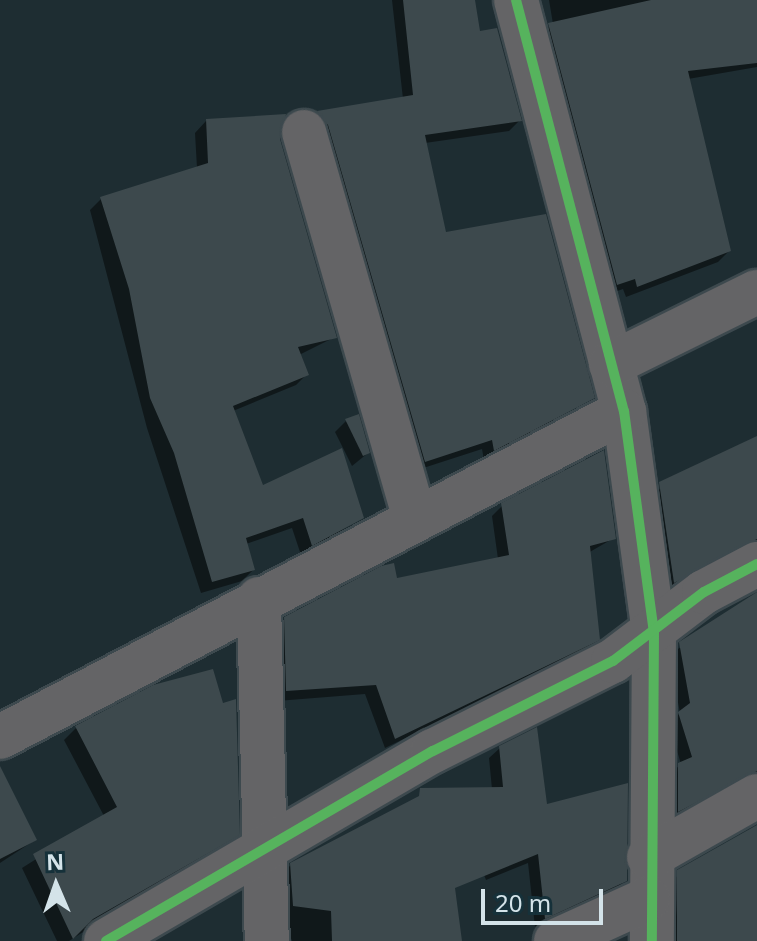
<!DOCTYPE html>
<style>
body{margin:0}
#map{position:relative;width:757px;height:941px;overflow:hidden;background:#1e2d32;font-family:"Noto Sans",sans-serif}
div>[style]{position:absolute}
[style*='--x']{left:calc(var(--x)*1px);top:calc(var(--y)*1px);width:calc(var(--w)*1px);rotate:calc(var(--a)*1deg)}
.shadow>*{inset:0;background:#0007}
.building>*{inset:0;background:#3d494d}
.roads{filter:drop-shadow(2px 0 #3d494e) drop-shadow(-2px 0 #3d494e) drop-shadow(0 2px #3d494e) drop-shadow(0 -2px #3d494e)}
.street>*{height:44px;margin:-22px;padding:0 22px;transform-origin:22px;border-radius:22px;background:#646466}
.cycleway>*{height:10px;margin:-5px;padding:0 5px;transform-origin:5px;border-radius:5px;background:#56b35d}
span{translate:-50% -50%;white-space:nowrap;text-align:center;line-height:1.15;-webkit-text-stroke:7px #16313a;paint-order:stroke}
.north{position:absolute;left:16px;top:845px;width:80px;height:80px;-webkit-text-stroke:6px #16313a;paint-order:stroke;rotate:358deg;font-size:22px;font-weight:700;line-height:32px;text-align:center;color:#d4e3e9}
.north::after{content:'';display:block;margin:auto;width:28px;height:36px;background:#d4e3e9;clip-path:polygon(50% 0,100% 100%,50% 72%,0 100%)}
.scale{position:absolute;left:481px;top:889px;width:122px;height:36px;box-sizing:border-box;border:4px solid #d4e3e9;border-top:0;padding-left:10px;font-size:24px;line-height:28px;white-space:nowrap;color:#d4e3e9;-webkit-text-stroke:6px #16313a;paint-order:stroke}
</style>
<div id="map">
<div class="shadow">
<i style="clip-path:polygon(392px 0,473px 0,478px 33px,520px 120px,509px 131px,425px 143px,444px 234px,593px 397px,484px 460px,482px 449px,414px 471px,308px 123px,317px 113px,403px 99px)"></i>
<i style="clip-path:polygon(549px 0,757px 0,757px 67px,688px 79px,729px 251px,718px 262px,626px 297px,623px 289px,606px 295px,538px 36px,553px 24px)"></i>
<i style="clip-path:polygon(206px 121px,278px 139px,335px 337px,299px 355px,307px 374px,296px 385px,233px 411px,261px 488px,362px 518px,301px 555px,292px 528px,246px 544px,253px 570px,242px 581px,201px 593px,147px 428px,90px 210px,101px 199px,197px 168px,195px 133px)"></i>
<i style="clip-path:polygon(346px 421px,368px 453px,352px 466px,335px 432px)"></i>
<i style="clip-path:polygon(757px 438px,757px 552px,734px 551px,664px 592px,649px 495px)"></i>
<i style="clip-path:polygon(503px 505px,614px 538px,588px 553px,598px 639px,587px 650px,385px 748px,365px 694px,277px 701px,275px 629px,286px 618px,396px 581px,498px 559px,492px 516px)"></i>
<i style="clip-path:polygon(757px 596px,757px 787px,745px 781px,668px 820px,668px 776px,681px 764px,669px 724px,680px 713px,669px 655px)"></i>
<i style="clip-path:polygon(76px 728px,237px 834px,69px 941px,57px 941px,22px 868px,104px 816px,64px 740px)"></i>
<i style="clip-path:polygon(500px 748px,545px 807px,625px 880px,614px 891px,535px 927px,528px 863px,486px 880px,455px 800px,492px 789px,489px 758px)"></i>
<i style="clip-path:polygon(0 771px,35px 840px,0 863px)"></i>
<i style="clip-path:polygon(757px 827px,757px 941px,665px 941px,668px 882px)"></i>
<i style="clip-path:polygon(291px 865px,460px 941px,292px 941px,281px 913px,280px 875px)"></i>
</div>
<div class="building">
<i style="clip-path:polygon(403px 0,475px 0,480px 31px,497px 28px,522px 121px,425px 135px,446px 232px,546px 214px,595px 398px,494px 451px,492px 440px,425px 462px,328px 125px,317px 111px,413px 95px)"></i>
<i style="clip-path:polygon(651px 0,757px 0,757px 63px,688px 71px,731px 251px,637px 287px,635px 279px,617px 285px,548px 23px)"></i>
<i style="clip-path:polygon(286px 114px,280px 139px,337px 338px,298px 347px,309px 375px,233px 406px,263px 485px,342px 448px,364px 518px,312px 546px,303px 518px,246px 538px,255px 570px,212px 582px,174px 453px,150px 398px,129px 289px,100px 197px,208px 163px,206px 119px)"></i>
<i style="clip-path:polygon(359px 414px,370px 453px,363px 456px,345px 419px)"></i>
<i style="clip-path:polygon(757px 436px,757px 539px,674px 583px,659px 482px)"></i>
<i style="clip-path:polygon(604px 450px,616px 539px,590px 546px,600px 640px,395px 739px,376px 685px,286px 691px,284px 617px,381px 566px,394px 563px,397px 578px,509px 555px,501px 503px)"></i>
<i style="clip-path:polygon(757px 592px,757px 771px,678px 812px,678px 763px,692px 757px,678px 712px,690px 703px,679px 642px)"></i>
<i style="clip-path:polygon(213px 669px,223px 703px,236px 699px,240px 835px,93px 919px,73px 939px,33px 854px,117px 807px,75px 726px,153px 685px)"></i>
<i style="clip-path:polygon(537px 727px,547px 804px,628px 783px,627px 881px,545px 919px,538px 854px,455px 888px,462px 941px,332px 941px,331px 911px,293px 906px,290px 863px,419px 796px,420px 788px,503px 787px,499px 746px)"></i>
<i style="clip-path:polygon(0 766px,37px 840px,0 859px)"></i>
<i style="clip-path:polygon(757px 825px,757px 941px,677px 941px,677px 870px)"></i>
</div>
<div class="roads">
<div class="street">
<i style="--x:516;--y:0;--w:425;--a:75.3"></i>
<i style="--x:624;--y:411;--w:224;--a:82.3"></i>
<i style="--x:654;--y:633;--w:308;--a:90.4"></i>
<i style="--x:304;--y:132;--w:403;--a:74"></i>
<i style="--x:611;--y:364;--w:163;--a:-26.3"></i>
<i style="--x:259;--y:599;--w:342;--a:88.7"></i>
<i style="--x:0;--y:737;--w:704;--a:-27.58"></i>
<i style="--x:649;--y:857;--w:124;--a:-29.5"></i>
<i style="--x:106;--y:941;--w:378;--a:-30.2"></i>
<i style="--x:433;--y:751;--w:201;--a:-26.6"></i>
<i style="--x:613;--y:661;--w:114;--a:-37.2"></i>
<i style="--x:704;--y:592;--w:60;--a:-27.8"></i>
<i style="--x:556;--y:941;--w:101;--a:-24.5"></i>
</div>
</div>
<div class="cycleway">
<i style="--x:516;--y:0;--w:425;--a:75.3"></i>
<i style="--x:624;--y:411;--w:224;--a:82.3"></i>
<i style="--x:654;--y:633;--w:308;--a:90.4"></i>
<i style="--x:106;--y:941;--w:378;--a:-30.2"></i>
<i style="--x:433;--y:751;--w:201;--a:-26.6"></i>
<i style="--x:613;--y:661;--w:114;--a:-37.2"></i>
<i style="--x:704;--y:592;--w:60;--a:-27.8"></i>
</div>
<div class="north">N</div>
<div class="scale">20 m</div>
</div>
